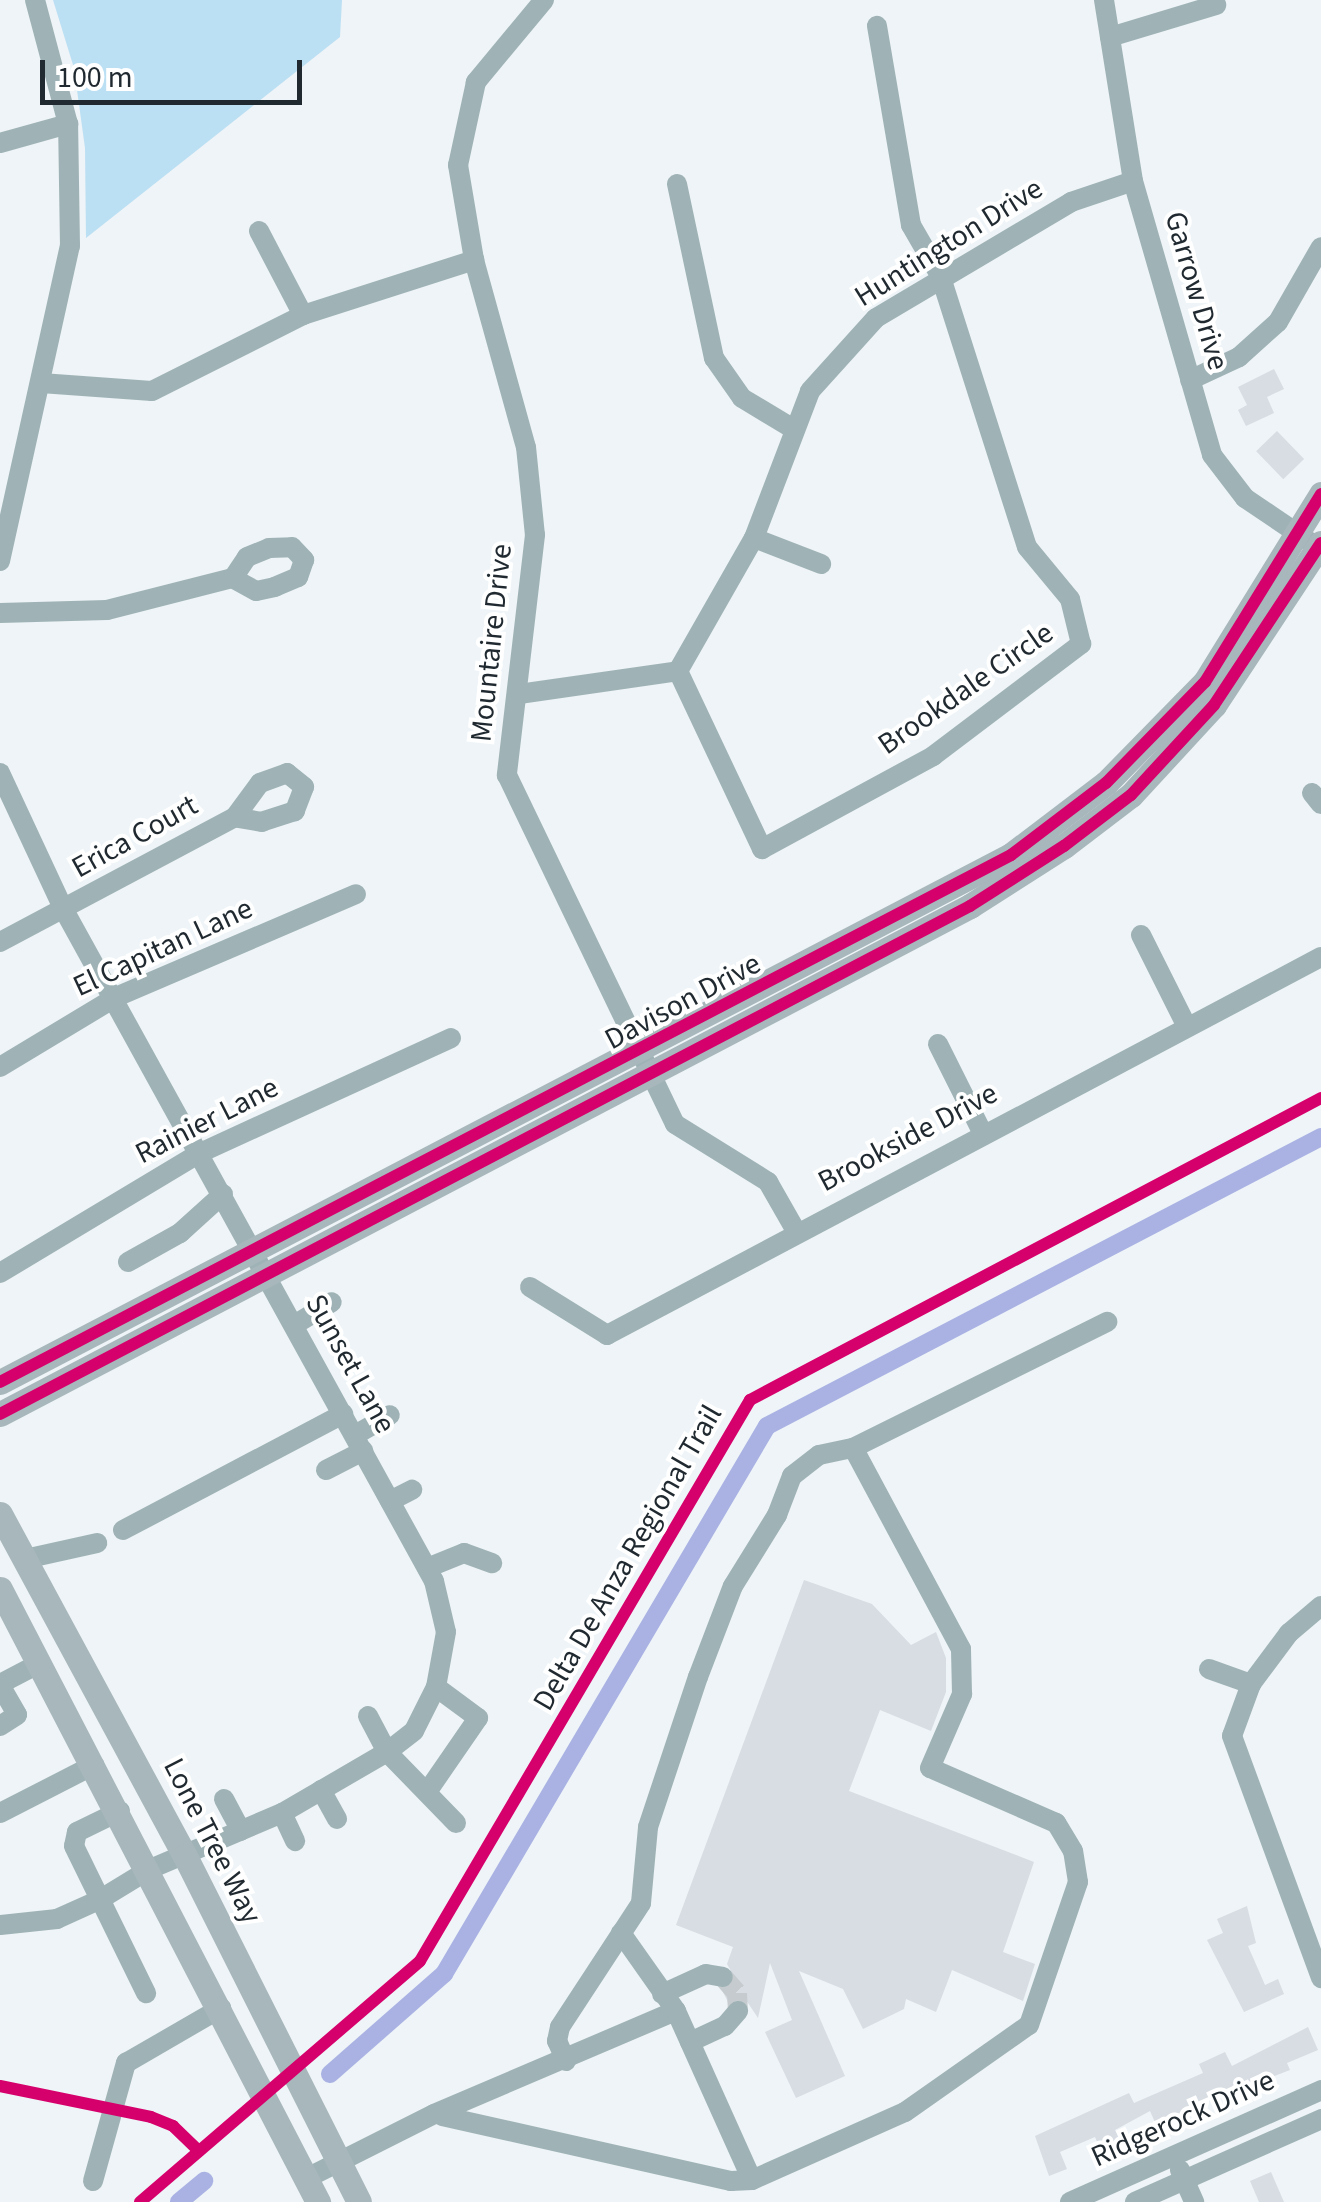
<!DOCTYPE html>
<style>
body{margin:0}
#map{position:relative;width:1321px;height:2202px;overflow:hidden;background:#eef4f7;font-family:"Source Sans 3",sans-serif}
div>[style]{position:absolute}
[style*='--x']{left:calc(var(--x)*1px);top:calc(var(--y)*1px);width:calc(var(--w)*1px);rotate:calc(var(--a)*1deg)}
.green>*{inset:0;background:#bbdff3}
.canal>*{height:18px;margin:-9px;padding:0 9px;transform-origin:9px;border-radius:9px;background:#a9b2e3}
.building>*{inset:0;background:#d7dde3;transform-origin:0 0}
.minor-tunnel>*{height:20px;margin-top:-10px;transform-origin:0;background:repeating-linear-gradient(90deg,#c5cbcf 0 20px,transparent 0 30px)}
.minor>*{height:20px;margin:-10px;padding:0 10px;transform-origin:10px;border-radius:10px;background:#9fb3b6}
.major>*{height:25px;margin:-12.5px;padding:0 12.5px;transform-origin:12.5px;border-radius:12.5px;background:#a8b7bb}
.cycleway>*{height:12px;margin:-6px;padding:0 6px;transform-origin:6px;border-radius:6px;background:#d6006c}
span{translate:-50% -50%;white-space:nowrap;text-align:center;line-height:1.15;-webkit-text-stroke:8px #fff;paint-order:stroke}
.street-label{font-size:30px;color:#1f292f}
.scale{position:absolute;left:40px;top:60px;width:262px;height:45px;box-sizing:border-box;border:5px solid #1f292f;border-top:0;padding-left:12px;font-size:30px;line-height:35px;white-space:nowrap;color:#1f292f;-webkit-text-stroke:8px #fff;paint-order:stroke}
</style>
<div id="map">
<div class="green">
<i style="clip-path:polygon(53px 0,342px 0,340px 37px,86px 238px,85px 148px,74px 68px)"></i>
</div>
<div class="canal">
<i style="--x:330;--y:2074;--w:152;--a:-41.3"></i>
<i style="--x:444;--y:1974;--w:636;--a:-59.48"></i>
<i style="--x:767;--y:1426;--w:625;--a:-27.55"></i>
<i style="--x:179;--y:2202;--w:33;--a:-40"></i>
</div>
<div class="building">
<i style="clip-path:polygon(1274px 369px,1284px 389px,1267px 397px,1274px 413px,1246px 426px,1238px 410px,1247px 405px,1238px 387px)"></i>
<i style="left:1277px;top:431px;width:39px;height:29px;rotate:46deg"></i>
<i style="clip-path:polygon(804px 1580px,872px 1604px,911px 1645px,936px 1632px,946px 1658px,946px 1692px,931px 1731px,880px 1710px,849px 1791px,1034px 1862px,1003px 1952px,1035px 1964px,1023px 2001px,952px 1970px,936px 2012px,906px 1999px,904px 2009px,863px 2029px,843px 1989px,799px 1971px,845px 2076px,796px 2098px,765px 2032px,792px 2020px,770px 1963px,758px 2018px,746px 2000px,728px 2002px,722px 1990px,736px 1980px,727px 1964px,733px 1947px,676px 1925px)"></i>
<i style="clip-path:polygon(1247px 1906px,1256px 1943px,1248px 1946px,1265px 1985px,1278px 1979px,1284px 1994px,1244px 2012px,1207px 1940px,1223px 1933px,1217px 1919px)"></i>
<i style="clip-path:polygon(1308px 2027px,1318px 2050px,1287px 2063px,1290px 2070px,1173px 2116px,1175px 2121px,1158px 2129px,1150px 2111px,1115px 2130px,1122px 2145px,1102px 2154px,1095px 2137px,1060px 2152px,1067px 2169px,1049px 2176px,1035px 2136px,1129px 2093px,1134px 2103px,1203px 2073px,1199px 2064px,1225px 2052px,1232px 2066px)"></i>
<i style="clip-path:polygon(1271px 2172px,1284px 2202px,1259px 2202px,1250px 2181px)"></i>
</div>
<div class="minor-tunnel">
<i style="--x:723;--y:1977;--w:21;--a:49"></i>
<i style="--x:737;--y:1993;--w:18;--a:87"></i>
</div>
<div class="minor">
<i style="--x:544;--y:0;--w:107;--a:129.7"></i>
<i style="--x:476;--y:82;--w:85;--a:102.2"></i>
<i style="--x:458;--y:165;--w:96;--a:80.4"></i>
<i style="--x:474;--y:260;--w:194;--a:74.5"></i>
<i style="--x:526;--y:447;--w:88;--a:84.2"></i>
<i style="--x:535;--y:535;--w:242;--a:96.7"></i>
<i style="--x:507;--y:775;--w:387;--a:64.3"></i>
<i style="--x:675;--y:1124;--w:110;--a:31.9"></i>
<i style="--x:768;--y:1182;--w:56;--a:60.3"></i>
<i style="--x:1104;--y:0;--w:183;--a:80.9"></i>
<i style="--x:1133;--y:181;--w:285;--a:73.9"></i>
<i style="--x:1212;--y:455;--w:54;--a:52.5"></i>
<i style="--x:1245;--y:498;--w:75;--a:34.1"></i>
<i style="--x:1110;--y:37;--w:111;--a:-16.8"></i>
<i style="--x:0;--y:143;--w:71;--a:-15.6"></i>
<i style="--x:677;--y:184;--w:178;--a:78"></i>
<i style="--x:714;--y:358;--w:49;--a:55"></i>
<i style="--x:742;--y:398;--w:58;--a:31"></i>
<i style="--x:259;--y:231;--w:95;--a:62.4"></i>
<i style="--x:1190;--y:380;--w:54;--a:-25.1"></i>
<i style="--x:1239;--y:357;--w:52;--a:-41.9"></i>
<i style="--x:1278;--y:322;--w:86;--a:-60.2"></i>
<i style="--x:41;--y:383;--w:111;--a:4.1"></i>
<i style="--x:152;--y:391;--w:169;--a:-26.7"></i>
<i style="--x:303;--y:315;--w:180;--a:-17.8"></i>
<i style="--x:754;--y:538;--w:72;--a:21.2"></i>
<i style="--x:0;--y:561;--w:323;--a:-77.5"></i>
<i style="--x:70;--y:246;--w:122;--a:-90.9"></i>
<i style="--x:68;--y:124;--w:128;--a:-104.9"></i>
<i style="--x:0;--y:613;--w:107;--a:-1.6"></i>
<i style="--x:107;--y:610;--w:130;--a:-14.3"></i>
<i style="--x:233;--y:578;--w:25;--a:-56"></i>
<i style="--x:247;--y:557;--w:24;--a:-22"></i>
<i style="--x:269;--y:548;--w:23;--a:-2"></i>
<i style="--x:292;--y:547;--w:18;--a:47"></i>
<i style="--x:304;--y:560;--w:18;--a:109"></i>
<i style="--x:298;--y:577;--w:25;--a:157"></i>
<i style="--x:275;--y:587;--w:19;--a:168"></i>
<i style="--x:256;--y:591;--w:26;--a:-151"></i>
<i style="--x:678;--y:671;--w:197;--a:64.7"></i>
<i style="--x:762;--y:849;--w:195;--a:-28.5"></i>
<i style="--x:933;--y:756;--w:186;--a:-37.1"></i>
<i style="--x:1081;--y:644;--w:46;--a:-103.7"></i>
<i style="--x:1070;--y:599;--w:67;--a:-129.6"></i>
<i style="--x:1027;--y:547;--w:283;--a:-107.7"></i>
<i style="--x:941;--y:277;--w:60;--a:-120"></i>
<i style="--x:911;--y:225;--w:202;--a:-99.7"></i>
<i style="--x:519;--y:694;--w:161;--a:-8.2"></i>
<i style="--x:678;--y:671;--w:153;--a:-60.3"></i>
<i style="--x:754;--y:538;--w:157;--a:-69.1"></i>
<i style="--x:810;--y:391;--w:98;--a:-47.9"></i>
<i style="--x:876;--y:318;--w:227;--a:-30.7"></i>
<i style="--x:1071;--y:202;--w:65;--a:-18.7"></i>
<i style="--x:0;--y:773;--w:151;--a:65"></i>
<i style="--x:64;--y:910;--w:766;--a:61.13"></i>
<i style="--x:434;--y:1581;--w:52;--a:76.8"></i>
<i style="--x:446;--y:1632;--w:56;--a:100.3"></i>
<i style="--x:436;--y:1687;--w:49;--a:116.6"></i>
<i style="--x:414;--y:1731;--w:34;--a:142"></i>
<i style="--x:387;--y:1752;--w:121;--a:149.8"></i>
<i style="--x:282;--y:1813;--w:143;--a:157"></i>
<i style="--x:150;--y:1869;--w:60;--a:148.7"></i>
<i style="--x:99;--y:1900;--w:46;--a:155.7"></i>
<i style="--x:57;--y:1919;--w:57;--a:174"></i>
<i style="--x:1312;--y:793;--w:14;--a:51"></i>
<i style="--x:1141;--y:935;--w:103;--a:63.4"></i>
<i style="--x:0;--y:942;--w:266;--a:-28"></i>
<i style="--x:235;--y:817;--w:42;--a:-53.7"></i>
<i style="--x:260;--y:783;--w:29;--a:-20"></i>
<i style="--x:287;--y:773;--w:22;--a:39"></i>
<i style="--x:304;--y:787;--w:26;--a:111"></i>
<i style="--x:295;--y:811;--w:35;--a:162"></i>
<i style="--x:262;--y:822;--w:27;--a:-170"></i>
<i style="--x:938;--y:1044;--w:98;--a:63.4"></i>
<i style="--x:0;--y:1067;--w:135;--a:-31.1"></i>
<i style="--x:116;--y:997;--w:261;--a:-23.2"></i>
<i style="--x:128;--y:1262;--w:60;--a:-29.1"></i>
<i style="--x:180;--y:1233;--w:58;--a:-42.2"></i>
<i style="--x:0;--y:1273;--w:233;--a:-31"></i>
<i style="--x:200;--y:1153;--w:276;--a:-24.6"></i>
<i style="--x:530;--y:1287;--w:91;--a:31.9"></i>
<i style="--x:607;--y:1335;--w:808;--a:-27.9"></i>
<i style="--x:294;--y:1325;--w:44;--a:-31.2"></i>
<i style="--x:355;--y:1435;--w:40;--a:-29.7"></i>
<i style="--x:326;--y:1470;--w:42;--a:-27.2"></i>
<i style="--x:390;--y:1501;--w:25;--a:-27"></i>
<i style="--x:123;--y:1530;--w:249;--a:-27.8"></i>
<i style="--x:25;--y:1559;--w:74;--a:-12.5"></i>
<i style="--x:427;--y:1568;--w:40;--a:-22"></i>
<i style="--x:464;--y:1553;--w:30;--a:20"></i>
<i style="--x:1321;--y:1606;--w:42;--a:139.8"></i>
<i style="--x:1289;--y:1633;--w:64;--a:126.7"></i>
<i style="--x:1251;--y:1684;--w:55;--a:110.1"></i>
<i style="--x:1232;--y:1736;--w:258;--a:69.8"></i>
<i style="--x:1209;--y:1669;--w:45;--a:19.7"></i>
<i style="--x:0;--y:1684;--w:45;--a:-27.7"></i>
<i style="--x:0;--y:1685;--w:34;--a:60"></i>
<i style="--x:17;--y:1715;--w:20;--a:147"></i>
<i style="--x:368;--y:1716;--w:41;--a:62.2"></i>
<i style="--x:387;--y:1752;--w:99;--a:45.8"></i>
<i style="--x:321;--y:1790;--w:33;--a:61"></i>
<i style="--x:427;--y:1792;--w:90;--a:-55.4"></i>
<i style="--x:478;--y:1718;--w:52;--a:-143.6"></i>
<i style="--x:224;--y:1799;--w:36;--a:62"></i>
<i style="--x:120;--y:1811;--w:48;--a:154"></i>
<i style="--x:77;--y:1832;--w:14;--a:102"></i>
<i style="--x:74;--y:1846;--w:164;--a:63.9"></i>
<i style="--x:0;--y:1813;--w:106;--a:-27.1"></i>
<i style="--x:282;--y:1813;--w:31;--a:65"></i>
<i style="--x:621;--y:1933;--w:95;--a:54.8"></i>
<i style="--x:662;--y:1994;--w:48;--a:-24.4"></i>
<i style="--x:706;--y:1974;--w:17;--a:10"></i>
<i style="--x:690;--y:2042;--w:38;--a:-25"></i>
<i style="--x:725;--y:2026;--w:20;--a:-49"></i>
<i style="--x:566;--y:2061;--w:22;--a:-114"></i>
<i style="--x:557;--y:2041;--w:14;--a:-78"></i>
<i style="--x:560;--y:2027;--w:148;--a:-56.8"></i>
<i style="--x:641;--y:1903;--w:76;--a:-84.7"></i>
<i style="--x:648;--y:1827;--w:158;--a:-71.6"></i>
<i style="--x:698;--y:1677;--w:97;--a:-69"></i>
<i style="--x:733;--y:1586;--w:84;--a:-58.2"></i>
<i style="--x:777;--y:1515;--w:42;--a:-69"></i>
<i style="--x:792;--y:1476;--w:34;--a:-38"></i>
<i style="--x:819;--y:1455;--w:35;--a:-12"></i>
<i style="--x:853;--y:1448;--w:284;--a:-26.4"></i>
<i style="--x:442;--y:2116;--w:296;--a:12.7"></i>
<i style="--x:731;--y:2181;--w:21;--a:-3"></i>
<i style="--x:752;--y:2180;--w:167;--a:-24"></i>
<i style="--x:905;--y:2112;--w:151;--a:-35.1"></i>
<i style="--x:1029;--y:2025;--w:151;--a:-71.1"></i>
<i style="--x:1078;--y:1882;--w:31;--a:-99"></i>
<i style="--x:1073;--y:1851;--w:33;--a:-121"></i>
<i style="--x:1056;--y:1823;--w:137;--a:-156.4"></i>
<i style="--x:930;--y:1768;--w:81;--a:-66.6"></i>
<i style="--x:962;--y:1694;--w:45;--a:-91.3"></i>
<i style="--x:961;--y:1649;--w:228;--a:-118.2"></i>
<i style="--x:1180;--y:2170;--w:35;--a:66"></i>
<i style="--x:305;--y:2179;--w:144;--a:-26.7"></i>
<i style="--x:434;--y:2114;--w:263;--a:-23.1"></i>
<i style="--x:676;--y:2011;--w:185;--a:65.8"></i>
<i style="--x:93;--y:2181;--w:123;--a:-74.4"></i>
<i style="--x:126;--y:2063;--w:110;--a:-30.1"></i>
<i style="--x:1070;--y:2202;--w:275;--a:-24"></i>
<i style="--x:1135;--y:2202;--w:204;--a:-24"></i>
</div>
<div class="major">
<i style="--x:0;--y:1382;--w:1140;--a:-27.53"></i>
<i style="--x:1011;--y:855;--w:119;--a:-37.2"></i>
<i style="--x:1106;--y:783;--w:141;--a:-45.6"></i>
<i style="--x:1205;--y:682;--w:221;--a:-58.3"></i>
<i style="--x:0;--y:1414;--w:1095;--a:-27.64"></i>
<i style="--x:970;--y:906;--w:112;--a:-32.6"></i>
<i style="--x:1064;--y:846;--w:84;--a:-37.3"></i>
<i style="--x:1131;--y:795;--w:122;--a:-47.3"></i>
<i style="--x:1214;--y:705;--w:194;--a:-56.6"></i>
<i style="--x:0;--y:1514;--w:389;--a:61.6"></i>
<i style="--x:185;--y:1856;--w:387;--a:63.3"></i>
<i style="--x:0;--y:1589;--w:691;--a:62.58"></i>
</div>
<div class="cycleway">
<i style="--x:0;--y:1382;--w:1140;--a:-27.53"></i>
<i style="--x:1011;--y:855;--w:119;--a:-37.2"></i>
<i style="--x:1106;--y:783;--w:141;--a:-45.6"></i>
<i style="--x:1205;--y:682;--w:221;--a:-58.3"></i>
<i style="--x:0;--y:1414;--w:1095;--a:-27.64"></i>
<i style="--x:970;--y:906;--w:112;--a:-32.6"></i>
<i style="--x:1064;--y:846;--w:84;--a:-37.3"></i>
<i style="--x:1131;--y:795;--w:122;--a:-47.3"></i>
<i style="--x:1214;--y:705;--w:194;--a:-56.6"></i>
<i style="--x:0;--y:2086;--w:154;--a:11.6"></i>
<i style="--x:151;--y:2117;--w:24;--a:22"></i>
<i style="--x:173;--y:2126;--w:36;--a:44"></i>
<i style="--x:140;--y:2202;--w:369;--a:-40.7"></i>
<i style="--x:420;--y:1961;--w:651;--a:-59.53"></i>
<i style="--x:750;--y:1400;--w:646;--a:-27.87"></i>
</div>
<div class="street-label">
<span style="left:949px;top:243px;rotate:-32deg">Huntington Drive</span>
<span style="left:1196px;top:291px;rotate:74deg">Garrow Drive</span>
<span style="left:492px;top:643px;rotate:-84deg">Mountaire Drive</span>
<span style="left:966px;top:689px;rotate:-35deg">Brookdale Circle</span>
<span style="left:135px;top:837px;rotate:-29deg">Erica Court</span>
<span style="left:163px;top:948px;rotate:-25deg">El Capitan Lane</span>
<span style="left:683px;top:1002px;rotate:-28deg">Davison Drive</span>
<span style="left:207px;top:1121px;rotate:-27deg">Rainier Lane</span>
<span style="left:908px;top:1138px;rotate:-28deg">Brookside Drive</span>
<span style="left:350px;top:1364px;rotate:61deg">Sunset Lane</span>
<span style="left:628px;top:1558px;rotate:-60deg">Delta De Anza Regional Trail</span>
<span style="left:212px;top:1841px;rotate:63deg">Lone Tree Way</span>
<span style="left:1183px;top:2119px;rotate:-24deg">Ridgerock Drive</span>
</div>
<div class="scale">100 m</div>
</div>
